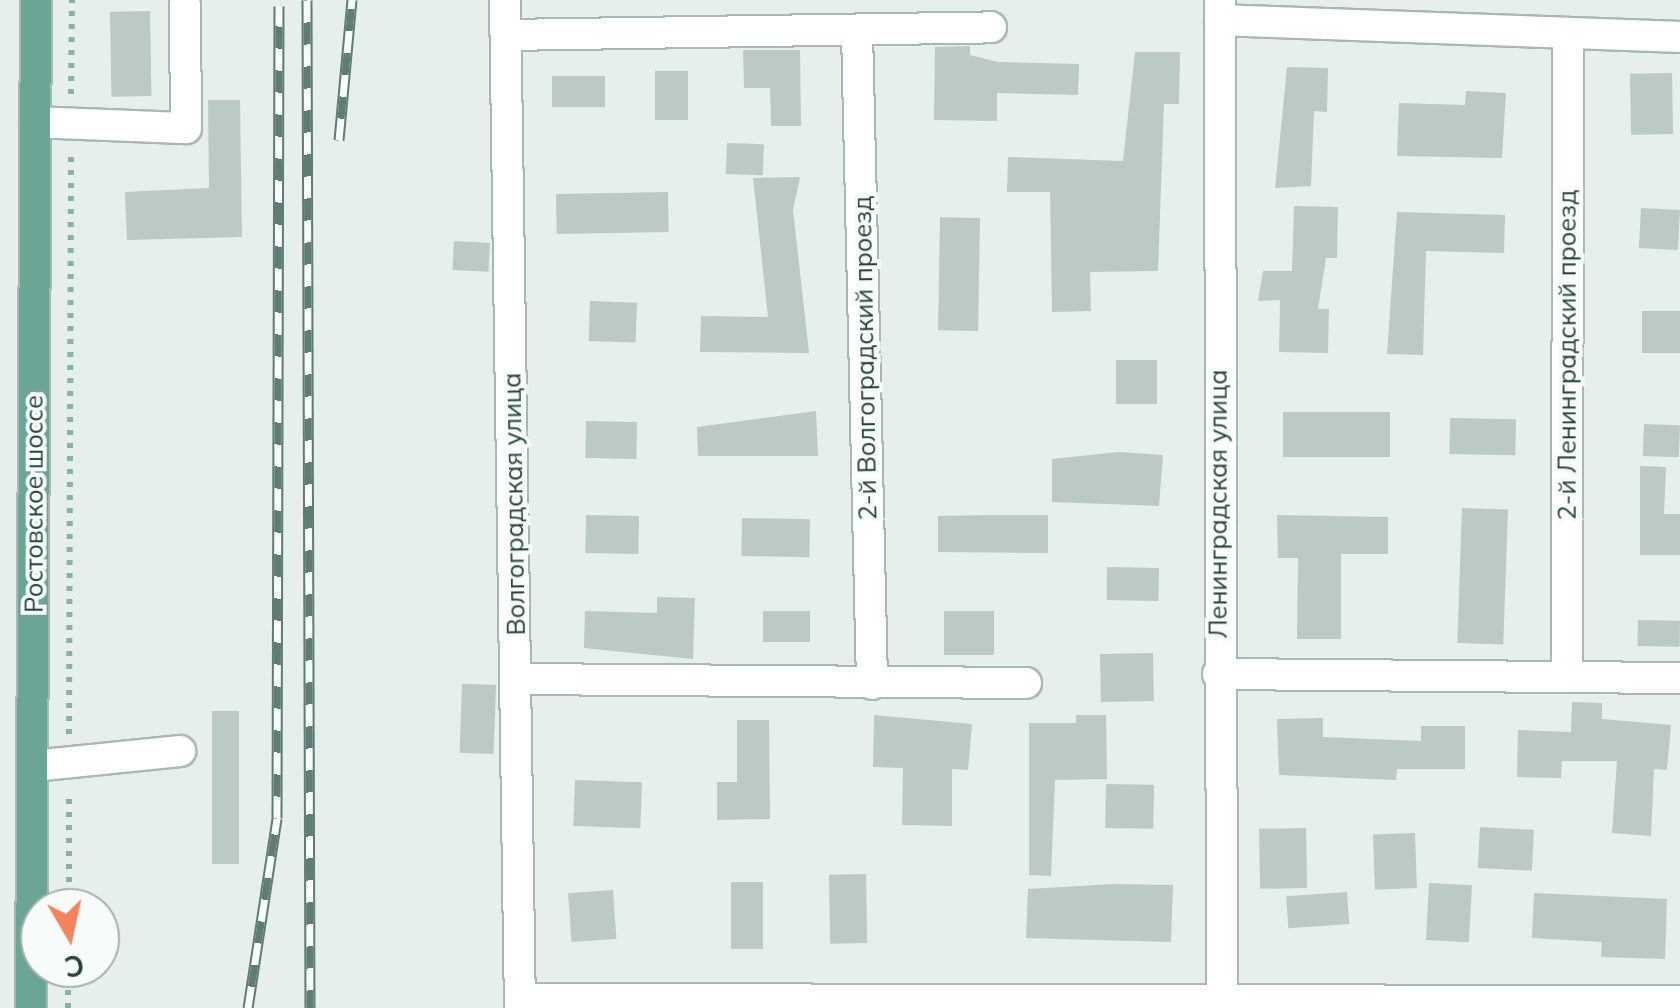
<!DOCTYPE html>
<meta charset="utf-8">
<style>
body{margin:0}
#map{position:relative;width:1680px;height:1008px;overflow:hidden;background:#e6efeb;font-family:Mulish,sans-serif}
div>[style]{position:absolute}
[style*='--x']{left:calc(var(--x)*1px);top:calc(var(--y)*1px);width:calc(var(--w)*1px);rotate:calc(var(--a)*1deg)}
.building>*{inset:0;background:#bbcac4;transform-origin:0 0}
.path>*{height:6px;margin-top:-3px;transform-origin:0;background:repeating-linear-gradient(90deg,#86b3a5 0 5px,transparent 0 13px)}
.roads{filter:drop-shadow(2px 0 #a8b8b2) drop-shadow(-2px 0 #a8b8b2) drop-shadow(0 2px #a8b8b2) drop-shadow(0 -2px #a8b8b2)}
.minor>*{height:30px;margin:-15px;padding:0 15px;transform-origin:15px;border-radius:15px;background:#fff}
.major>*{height:30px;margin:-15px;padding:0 15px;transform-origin:15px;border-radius:15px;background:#6aa596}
.rail>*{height:11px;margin-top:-5.5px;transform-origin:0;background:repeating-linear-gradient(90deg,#f7fbf9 0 22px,#5f7d75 0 44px);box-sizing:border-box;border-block:2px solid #5f7d75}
span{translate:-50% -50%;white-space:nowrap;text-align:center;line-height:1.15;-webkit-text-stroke:8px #f7fbf9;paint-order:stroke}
.street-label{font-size:25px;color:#24423a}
.north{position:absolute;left:20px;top:888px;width:100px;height:100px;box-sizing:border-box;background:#f7fbf9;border:2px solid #a3b1ad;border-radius:50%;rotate:171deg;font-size:28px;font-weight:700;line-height:40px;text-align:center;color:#24423a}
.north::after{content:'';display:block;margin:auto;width:35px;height:45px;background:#f4845f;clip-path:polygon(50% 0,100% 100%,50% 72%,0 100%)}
</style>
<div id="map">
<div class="building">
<i style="left:150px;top:11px;width:85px;height:40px;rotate:89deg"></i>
<i style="clip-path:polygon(970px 46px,970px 55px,998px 62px,1079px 64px,1078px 95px,997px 93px,997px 121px,934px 120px,935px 47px)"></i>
<i style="clip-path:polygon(743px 50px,800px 50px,801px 126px,771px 126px,770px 88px,744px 88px)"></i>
<i style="clip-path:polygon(1135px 52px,1180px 52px,1179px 104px,1164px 104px,1158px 271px,1090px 272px,1091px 311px,1052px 312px,1050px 192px,1007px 192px,1008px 157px,1123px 161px)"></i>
<i style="clip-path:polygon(1287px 67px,1328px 68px,1327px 112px,1314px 111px,1311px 186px,1275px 188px)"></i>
<i style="left:655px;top:71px;width:33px;height:49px"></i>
<i style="left:1672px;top:73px;width:61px;height:42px;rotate:89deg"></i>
<i style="left:552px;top:76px;width:53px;height:31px"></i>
<i style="clip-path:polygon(1466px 91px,1506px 93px,1502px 158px,1397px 156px,1399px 103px,1465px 105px)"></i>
<i style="clip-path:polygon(208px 100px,240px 100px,242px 237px,127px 240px,125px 192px,209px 188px)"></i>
<i style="left:727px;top:143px;width:37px;height:31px;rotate:2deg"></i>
<i style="clip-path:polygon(800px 177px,793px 210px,809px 353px,700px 352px,701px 316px,768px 317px,753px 178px)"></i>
<i style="left:668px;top:192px;width:40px;height:112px;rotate:89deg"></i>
<i style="clip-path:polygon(1294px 206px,1338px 207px,1337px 258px,1326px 258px,1318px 309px,1329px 309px,1328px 353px,1279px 352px,1280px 300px,1258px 301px,1263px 271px,1292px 271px)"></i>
<i style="left:1641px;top:208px;width:39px;height:40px;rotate:3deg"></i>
<i style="clip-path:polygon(1397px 212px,1505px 215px,1504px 253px,1426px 251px,1423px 355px,1387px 354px)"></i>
<i style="left:980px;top:218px;width:113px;height:40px;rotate:91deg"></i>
<i style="left:454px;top:241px;width:36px;height:29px;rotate:3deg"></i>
<i style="left:590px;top:301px;width:47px;height:40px;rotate:2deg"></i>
<i style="left:1680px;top:311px;width:42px;height:38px;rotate:90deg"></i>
<i style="left:1116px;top:360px;width:41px;height:44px"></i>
<i style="clip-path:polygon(816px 411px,818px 456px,698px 456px,697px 427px)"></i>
<i style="left:1390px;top:412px;width:45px;height:107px;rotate:90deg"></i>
<i style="left:1450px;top:418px;width:66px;height:36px;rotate:1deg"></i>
<i style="left:586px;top:421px;width:51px;height:37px;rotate:1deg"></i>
<i style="left:1644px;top:424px;width:36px;height:32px;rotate:2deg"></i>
<i style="clip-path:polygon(1119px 452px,1163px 455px,1159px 506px,1052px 502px,1052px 459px)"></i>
<i style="clip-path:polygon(1640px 466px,1666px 467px,1664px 514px,1680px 514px,1680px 555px,1640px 555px)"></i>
<i style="left:1462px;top:508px;width:46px;height:135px;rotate:2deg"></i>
<i style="left:586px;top:515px;width:53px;height:38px;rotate:1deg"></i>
<i style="clip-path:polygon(991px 515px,1048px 515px,1048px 553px,938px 552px,938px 516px)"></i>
<i style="clip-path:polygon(1277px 515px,1388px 517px,1388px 554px,1341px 554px,1341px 639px,1297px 639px,1298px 558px,1278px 558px)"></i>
<i style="left:742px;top:518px;width:68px;height:38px;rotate:1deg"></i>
<i style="left:1107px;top:567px;width:52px;height:33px;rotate:1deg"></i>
<i style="clip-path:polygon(657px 597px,695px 598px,693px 659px,584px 648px,585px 611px,657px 613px)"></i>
<i style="left:763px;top:611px;width:47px;height:31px"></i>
<i style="left:944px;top:611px;width:50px;height:44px"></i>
<i style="left:1638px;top:620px;width:42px;height:26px;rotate:1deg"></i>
<i style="left:1153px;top:653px;width:48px;height:53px;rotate:89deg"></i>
<i style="left:496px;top:685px;width:69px;height:34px;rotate:92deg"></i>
<i style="clip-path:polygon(1572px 702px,1602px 703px,1602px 719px,1671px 725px,1667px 770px,1654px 769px,1651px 836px,1612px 833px,1617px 761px,1562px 761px,1561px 778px,1517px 777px,1518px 730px,1571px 732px)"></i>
<i style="left:212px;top:711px;width:27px;height:153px"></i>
<i style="clip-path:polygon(874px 715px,972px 724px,968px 770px,952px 769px,952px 826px,902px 825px,903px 768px,873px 767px)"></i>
<i style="clip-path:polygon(1076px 715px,1106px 715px,1107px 779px,1055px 780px,1051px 876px,1029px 875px,1029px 723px,1076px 723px)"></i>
<i style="clip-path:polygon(1323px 718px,1323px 737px,1421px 741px,1421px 726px,1465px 726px,1465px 769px,1397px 769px,1396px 780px,1279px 775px,1277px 719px)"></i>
<i style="clip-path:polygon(737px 720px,769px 720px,770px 819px,717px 820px,717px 782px,737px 782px)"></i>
<i style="left:575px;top:780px;width:67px;height:46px;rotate:2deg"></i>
<i style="left:1106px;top:784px;width:48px;height:44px;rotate:1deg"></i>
<i style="left:1480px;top:827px;width:54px;height:41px;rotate:3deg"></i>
<i style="left:1306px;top:828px;width:60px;height:47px;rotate:89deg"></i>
<i style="left:1415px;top:833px;width:55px;height:42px;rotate:88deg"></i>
<i style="left:866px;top:874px;width:69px;height:37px;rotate:89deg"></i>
<i style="left:731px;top:882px;width:32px;height:67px"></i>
<i style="left:1429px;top:883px;width:43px;height:57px;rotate:3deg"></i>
<i style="clip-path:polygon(1114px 884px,1173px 885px,1171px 942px,1026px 938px,1028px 889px)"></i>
<i style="left:613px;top:890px;width:49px;height:45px;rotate:86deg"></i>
<i style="left:1347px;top:892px;width:32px;height:61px;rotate:86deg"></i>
<i style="clip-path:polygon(1534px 893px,1667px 899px,1665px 959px,1601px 957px,1602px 942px,1532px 938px)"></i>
</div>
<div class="path">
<i style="--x:71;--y:94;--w:94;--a:-89.4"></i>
<i style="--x:69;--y:734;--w:583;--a:-89.8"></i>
<i style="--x:69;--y:908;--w:117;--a:-90"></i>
<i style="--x:68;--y:1008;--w:40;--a:-90"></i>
</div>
<div class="roads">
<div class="minor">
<i style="--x:505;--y:0;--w:1008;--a:89.15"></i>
<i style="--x:1220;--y:0;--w:1008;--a:89.89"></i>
<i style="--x:1220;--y:20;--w:460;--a:2.1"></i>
<i style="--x:857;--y:31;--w:653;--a:88.68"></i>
<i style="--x:506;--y:35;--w:485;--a:-0.9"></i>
<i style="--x:35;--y:122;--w:151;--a:2.3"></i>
<i style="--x:186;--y:128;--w:124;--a:-90.5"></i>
<i style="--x:1218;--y:674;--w:462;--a:0.5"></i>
<i style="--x:1567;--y:677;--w:644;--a:-89.91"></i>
<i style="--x:517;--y:679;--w:509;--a:0.45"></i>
<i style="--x:33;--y:766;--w:148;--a:-5.8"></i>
<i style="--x:521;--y:999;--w:1159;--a:0.1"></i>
</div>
<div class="major">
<i style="--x:31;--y:1008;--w:1008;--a:-89.72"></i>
</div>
</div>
<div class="rail">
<i style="--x:307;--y:0;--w:1008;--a:89.83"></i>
<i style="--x:339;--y:140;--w:141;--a:-84.7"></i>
<i style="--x:248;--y:1008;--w:192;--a:-81.3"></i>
<i style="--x:277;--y:818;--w:812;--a:-89.86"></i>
</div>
<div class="street-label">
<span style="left:1567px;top:355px;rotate:-90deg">2-й Ленинградский проезд</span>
<span style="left:865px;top:358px;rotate:-91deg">2-й Волгоградский проезд</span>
<span style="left:34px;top:504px;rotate:-90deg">Ростовское шоссе</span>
<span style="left:514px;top:504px;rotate:-91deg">Волгоградская улица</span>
<span style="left:1218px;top:504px;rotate:-90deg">Ленинградская улица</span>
</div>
<div class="north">С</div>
</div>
